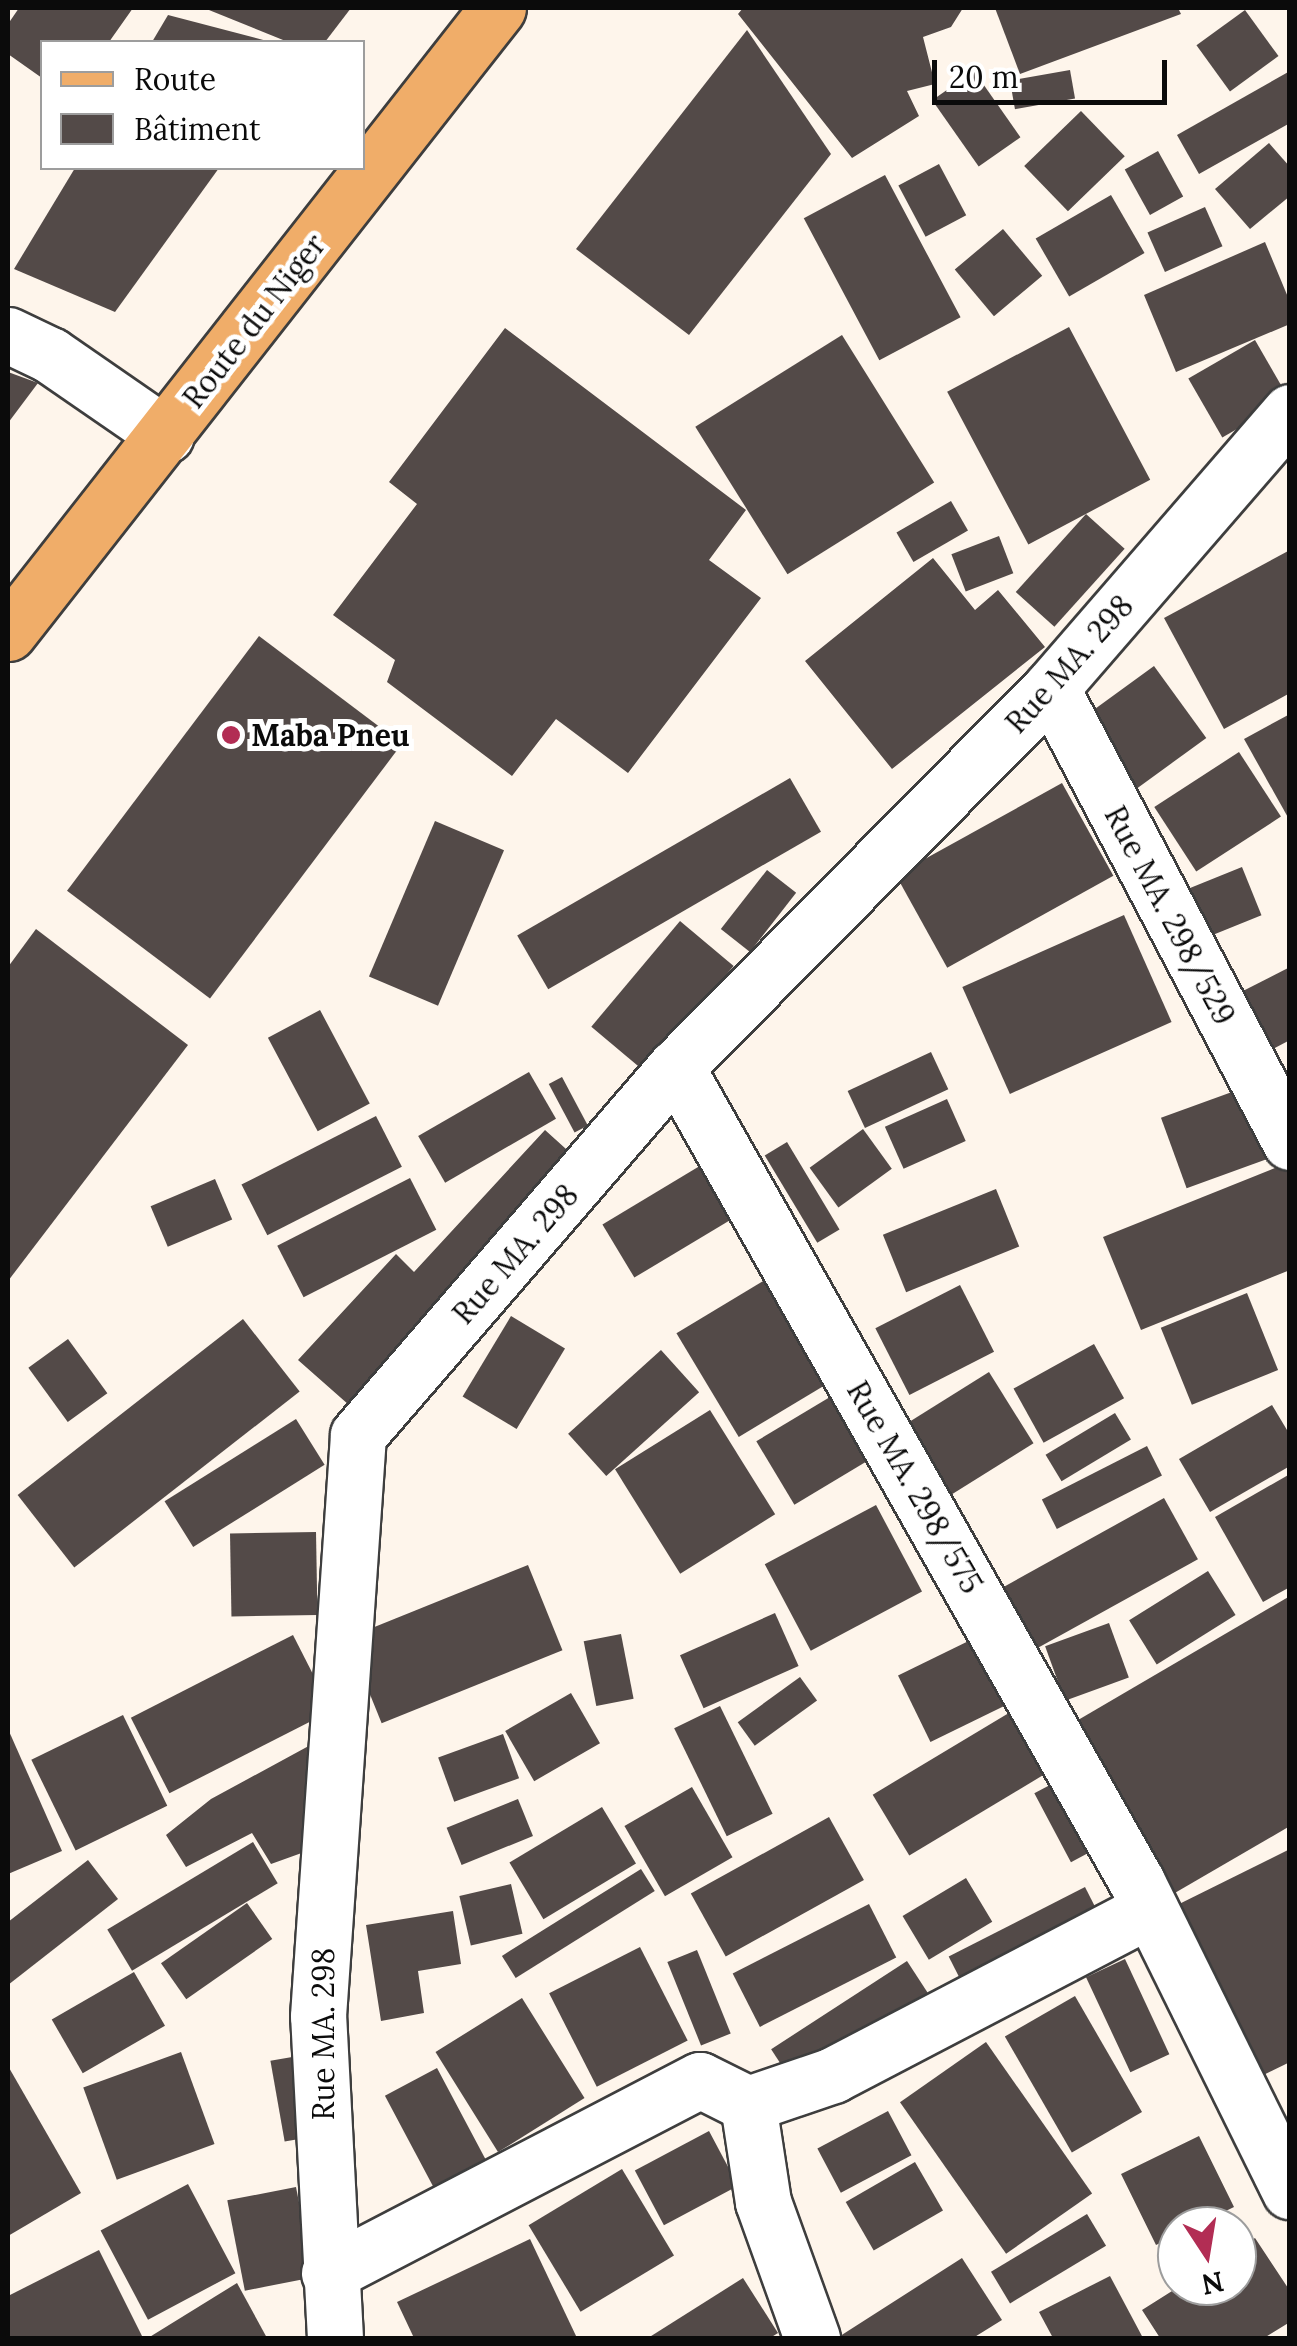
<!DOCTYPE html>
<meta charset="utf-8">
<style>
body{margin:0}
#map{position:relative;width:1297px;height:2346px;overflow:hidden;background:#fef5eb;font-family:Lora,serif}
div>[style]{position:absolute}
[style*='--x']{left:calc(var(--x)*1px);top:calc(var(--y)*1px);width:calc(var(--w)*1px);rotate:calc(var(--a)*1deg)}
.building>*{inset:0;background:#534a48;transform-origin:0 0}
.roads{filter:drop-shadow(2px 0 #3e3e3e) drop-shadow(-2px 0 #3e3e3e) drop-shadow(0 2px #3e3e3e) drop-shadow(0 -2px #3e3e3e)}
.minor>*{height:55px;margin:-27.5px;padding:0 27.5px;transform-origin:27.5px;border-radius:27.5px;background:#fff}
.major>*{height:55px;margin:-27.5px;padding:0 27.5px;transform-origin:27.5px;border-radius:27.5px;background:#f0ad69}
.dots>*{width:28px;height:28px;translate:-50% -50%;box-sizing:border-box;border:5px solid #fff;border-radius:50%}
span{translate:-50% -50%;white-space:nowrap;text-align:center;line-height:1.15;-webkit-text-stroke:10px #fff;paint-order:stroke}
.street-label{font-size:30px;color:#0b0b0b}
.poi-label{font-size:30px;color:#0b0b0b;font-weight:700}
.left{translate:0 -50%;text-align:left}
.frame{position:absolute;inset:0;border:10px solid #0b0b0b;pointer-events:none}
.legend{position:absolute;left:40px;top:40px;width:325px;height:130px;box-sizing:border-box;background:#fff;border:2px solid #9d9d9d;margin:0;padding:12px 18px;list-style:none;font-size:30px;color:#0b0b0b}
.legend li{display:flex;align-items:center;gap:20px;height:50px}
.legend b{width:50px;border:2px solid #9d9d9d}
.north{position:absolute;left:1157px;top:2206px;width:100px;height:100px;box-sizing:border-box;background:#fff;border:2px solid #9d9d9d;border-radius:50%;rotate:168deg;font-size:28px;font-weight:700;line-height:40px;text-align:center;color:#0b0b0b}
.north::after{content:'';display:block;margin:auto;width:35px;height:45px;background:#b22d54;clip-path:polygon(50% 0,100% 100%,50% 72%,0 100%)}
.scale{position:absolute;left:932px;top:60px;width:235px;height:45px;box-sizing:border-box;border:5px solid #0b0b0b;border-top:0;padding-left:12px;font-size:30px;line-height:35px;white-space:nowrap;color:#0b0b0b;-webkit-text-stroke:8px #fff;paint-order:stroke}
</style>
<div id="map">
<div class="building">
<i style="clip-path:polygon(19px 8px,133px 8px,109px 42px,42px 42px,42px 78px,8px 54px,8px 24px)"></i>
<i style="clip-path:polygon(204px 8px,351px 8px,325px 42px,288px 42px)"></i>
<i style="clip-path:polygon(743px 8px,963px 8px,951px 27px,923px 37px,935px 84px,907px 91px,919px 116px,852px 158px,738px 14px)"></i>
<i style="clip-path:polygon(995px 8px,1178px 8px,1181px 14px,1020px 74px)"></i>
<i style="left:1245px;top:10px;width:57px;height:60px;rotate:54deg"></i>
<i style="clip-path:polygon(168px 15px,267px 41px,267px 42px,152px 42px)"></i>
<i style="clip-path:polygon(747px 30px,831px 154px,689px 335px,576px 249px)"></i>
<i style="left:1070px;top:70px;width:29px;height:61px;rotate:80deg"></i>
<i style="left:974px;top:71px;width:81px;height:51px;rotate:55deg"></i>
<i style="clip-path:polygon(1290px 71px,1290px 123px,1199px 174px,1177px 135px)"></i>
<i style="left:1081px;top:111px;width:63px;height:79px;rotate:46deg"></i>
<i style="clip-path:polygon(1269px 143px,1290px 167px,1290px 196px,1250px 229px,1215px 189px)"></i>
<i style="left:1158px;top:151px;width:52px;height:38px;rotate:61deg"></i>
<i style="left:939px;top:164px;width:58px;height:46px;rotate:62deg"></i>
<i style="clip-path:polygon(75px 168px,219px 168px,115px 312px,14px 269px)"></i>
<i style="left:885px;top:175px;width:161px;height:92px;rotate:62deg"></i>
<i style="left:1111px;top:195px;width:67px;height:87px;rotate:60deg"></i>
<i style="left:1205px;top:207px;width:43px;height:63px;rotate:66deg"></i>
<i style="left:1003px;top:229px;width:61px;height:63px;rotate:50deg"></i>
<i style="clip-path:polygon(1265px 242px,1290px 302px,1290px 324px,1176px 372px,1144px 295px)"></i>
<i style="left:1069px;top:327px;width:173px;height:138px;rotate:62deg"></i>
<i style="clip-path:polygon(505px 328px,746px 510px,709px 560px,761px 598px,628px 773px,556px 719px,512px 776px,387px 682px,395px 660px,333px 615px,417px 504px,389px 482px)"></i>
<i style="left:842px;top:335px;width:174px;height:173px;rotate:58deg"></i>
<i style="left:1255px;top:340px;width:68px;height:77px;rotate:60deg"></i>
<i style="clip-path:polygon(8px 372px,38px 383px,8px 423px)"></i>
<i style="left:951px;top:501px;width:34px;height:63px;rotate:60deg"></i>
<i style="left:1086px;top:514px;width:52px;height:105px;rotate:42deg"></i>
<i style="left:999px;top:536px;width:40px;height:51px;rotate:69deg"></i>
<i style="clip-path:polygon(1290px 550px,1290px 693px,1224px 729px,1164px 618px)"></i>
<i style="clip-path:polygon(933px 558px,975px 610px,998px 590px,1045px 647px,892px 769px,805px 661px)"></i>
<i style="left:259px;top:636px;width:179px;height:319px;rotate:37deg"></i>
<i style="left:1154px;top:666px;width:89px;height:85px;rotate:54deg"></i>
<i style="clip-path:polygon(1290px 714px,1290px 821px,1244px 739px)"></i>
<i style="left:1239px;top:752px;width:77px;height:101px;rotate:57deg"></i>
<i style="left:790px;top:778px;width:62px;height:315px;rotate:60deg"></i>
<i style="left:1062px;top:783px;width:106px;height:190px;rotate:61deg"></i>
<i style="left:435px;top:821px;width:75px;height:169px;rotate:23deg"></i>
<i style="left:1242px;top:867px;width:52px;height:68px;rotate:68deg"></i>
<i style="left:767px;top:870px;width:37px;height:75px;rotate:38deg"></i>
<i style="left:1124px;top:915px;width:117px;height:177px;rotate:66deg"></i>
<i style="left:680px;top:921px;width:70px;height:138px;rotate:40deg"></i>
<i style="clip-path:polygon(36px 929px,188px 1045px,8px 1281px,8px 967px)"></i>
<i style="clip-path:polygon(1290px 967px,1290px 1040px,1271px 1050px,1241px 992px)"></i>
<i style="left:320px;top:1010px;width:106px;height:59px;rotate:62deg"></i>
<i style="left:931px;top:1052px;width:41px;height:92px;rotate:65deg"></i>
<i style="left:529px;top:1072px;width:54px;height:128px;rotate:60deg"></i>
<i style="left:562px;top:1077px;width:55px;height:15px;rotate:62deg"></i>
<i style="left:1254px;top:1084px;width:75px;height:99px;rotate:70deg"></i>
<i style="left:947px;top:1099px;width:46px;height:68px;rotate:66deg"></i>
<i style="left:376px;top:1116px;width:57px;height:151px;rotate:63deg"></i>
<i style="left:863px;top:1129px;width:49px;height:66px;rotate:54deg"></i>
<i style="clip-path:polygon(545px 1130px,576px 1158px,349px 1405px,298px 1360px,396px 1254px,414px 1272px)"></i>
<i style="left:787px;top:1142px;width:102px;height:26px;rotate:59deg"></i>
<i style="left:713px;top:1158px;width:62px;height:129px;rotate:59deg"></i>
<i style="clip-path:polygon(1290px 1162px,1290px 1270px,1141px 1330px,1103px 1237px)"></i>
<i style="left:410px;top:1178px;width:58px;height:149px;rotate:63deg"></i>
<i style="left:215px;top:1179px;width:44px;height:70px;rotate:67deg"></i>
<i style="left:996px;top:1189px;width:62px;height:122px;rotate:68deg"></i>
<i style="left:775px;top:1274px;width:121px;height:115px;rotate:59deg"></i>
<i style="left:960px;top:1285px;width:75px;height:95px;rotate:63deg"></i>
<i style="left:1247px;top:1293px;width:83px;height:93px;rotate:68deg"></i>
<i style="left:511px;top:1316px;width:63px;height:94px;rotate:31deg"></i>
<i style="left:243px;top:1319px;width:92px;height:286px;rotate:52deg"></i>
<i style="left:68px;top:1339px;width:67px;height:49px;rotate:54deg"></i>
<i style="left:1094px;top:1344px;width:62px;height:92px;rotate:61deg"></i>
<i style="left:661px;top:1350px;width:57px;height:125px;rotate:48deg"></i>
<i style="left:989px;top:1372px;width:84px;height:98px;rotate:58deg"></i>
<i style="left:830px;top:1397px;width:74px;height:86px;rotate:59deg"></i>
<i style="clip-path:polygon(1272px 1405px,1290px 1435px,1290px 1466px,1210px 1512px,1179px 1459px)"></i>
<i style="left:710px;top:1410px;width:123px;height:112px;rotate:58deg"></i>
<i style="left:1115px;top:1413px;width:31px;height:81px;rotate:59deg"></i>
<i style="left:296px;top:1419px;width:54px;height:155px;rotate:58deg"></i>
<i style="left:1147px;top:1446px;width:33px;height:118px;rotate:63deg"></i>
<i style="clip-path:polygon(1290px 1474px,1290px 1587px,1263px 1602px,1215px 1517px)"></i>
<i style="left:1164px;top:1498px;width:70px;height:188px;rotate:61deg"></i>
<i style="left:876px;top:1505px;width:98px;height:126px;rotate:62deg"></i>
<i style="left:316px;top:1532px;width:83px;height:86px;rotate:89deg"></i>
<i style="left:528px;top:1565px;width:92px;height:195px;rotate:68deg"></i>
<i style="left:1208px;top:1571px;width:52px;height:93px;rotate:58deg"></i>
<i style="clip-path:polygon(1290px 1596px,1290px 1826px,1161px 1901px,1061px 1730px)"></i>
<i style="left:775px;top:1613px;width:58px;height:104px;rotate:66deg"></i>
<i style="left:1109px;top:1623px;width:58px;height:68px;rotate:70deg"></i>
<i style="left:987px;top:1632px;width:74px;height:99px;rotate:64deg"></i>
<i style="left:621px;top:1634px;width:66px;height:38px;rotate:79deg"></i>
<i style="left:293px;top:1635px;width:85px;height:182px;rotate:63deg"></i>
<i style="left:800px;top:1677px;width:29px;height:77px;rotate:54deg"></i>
<i style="left:571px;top:1693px;width:58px;height:76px;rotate:60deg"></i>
<i style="left:1027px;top:1702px;width:71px;height:180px;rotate:59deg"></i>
<i style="left:720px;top:1706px;width:120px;height:51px;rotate:64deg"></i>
<i style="left:123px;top:1715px;width:101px;height:102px;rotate:64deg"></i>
<i style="clip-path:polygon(8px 1729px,62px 1851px,8px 1874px)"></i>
<i style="left:503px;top:1734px;width:47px;height:69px;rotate:70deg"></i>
<i style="clip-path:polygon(316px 1742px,310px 1850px,271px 1864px,252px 1833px,186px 1867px,166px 1835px,211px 1799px)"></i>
<i style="left:1067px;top:1776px;width:78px;height:37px;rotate:62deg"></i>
<i style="left:692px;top:1787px;width:81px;height:78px;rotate:60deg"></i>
<i style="left:518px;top:1799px;width:40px;height:77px;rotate:68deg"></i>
<i style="left:602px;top:1807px;width:66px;height:108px;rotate:59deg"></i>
<i style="left:829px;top:1817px;width:72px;height:158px;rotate:61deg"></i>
<i style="left:253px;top:1842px;width:48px;height:170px;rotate:59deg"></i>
<i style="clip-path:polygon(1290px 1849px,1290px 2062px,1247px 2083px,1163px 1912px)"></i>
<i style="clip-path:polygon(88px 1860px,118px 1899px,8px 1985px,8px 1922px)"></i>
<i style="left:641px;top:1869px;width:26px;height:164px;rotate:58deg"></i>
<i style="left:966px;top:1878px;width:51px;height:74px;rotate:59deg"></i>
<i style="left:511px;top:1884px;width:51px;height:53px;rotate:77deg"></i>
<i style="left:1085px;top:1887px;width:42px;height:153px;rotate:63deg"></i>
<i style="left:247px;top:1903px;width:44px;height:105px;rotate:55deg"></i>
<i style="left:869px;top:1904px;width:60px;height:153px;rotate:63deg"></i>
<i style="clip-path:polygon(453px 1911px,461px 1964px,418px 1971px,424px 2013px,381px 2021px,366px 1925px)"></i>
<i style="left:640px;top:1947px;width:105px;height:102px;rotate:63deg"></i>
<i style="left:697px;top:1950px;width:90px;height:32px;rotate:68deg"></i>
<i style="left:1125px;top:1959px;width:105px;height:43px;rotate:65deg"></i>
<i style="left:907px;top:1961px;width:38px;height:162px;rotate:57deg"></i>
<i style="left:134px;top:1972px;width:62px;height:95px;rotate:60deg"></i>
<i style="left:1075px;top:1996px;width:134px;height:81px;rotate:60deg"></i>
<i style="left:522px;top:1998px;width:118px;height:102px;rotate:58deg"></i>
<i style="left:986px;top:2042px;width:185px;height:105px;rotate:55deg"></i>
<i style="left:181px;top:2052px;width:98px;height:104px;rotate:70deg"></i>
<i style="left:298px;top:2056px;width:82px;height:28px;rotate:80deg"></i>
<i style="clip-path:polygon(8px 2066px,81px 2193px,8px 2236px)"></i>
<i style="left:437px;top:2068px;width:126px;height:59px;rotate:62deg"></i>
<i style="left:888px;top:2111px;width:50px;height:80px;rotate:62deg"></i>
<i style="left:709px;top:2131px;width:62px;height:84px;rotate:62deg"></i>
<i style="clip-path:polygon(1199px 2136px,1234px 2207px,1195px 2226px,1177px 2226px,1177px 2235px,1156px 2245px,1121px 2174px)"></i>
<i style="left:915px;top:2162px;width:56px;height:80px;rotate:60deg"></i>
<i style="left:622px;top:2169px;width:101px;height:109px;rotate:59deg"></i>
<i style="left:188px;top:2184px;width:101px;height:99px;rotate:62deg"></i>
<i style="left:296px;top:2187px;width:92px;height:70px;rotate:79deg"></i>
<i style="left:1087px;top:2214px;width:37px;height:112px;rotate:59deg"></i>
<i style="clip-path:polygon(1255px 2238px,1290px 2291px,1290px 2322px,1264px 2338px,1160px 2338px,1142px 2310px,1180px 2286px,1237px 2286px,1237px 2250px)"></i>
<i style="clip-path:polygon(530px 2239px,577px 2338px,414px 2338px,397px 2302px)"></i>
<i style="clip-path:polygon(99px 2250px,143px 2338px,8px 2338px,8px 2296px)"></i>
<i style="clip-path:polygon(962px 2258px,1002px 2320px,973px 2338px,837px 2338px)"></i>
<i style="clip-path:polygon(1110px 2276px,1143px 2338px,1053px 2338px,1039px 2312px)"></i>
<i style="clip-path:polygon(743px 2278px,778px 2333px,770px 2338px,648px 2338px)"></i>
<i style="clip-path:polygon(237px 2283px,267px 2338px,148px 2338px)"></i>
</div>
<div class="roads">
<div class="minor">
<i style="--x:8;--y:335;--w:47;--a:25.5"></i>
<i style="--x:50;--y:355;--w:141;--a:34.6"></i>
<i style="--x:1051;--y:688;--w:513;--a:62.24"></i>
<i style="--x:676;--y:1067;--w:936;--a:60.51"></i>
<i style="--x:1137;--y:1882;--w:345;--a:63.7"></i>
<i style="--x:748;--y:2104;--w:99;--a:81.3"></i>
<i style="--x:763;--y:2202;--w:145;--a:70.2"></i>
<i style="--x:329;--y:2273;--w:418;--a:-27.5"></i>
<i style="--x:700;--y:2080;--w:54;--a:26.6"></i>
<i style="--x:748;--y:2104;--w:90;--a:-18.8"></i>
<i style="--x:833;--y:2075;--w:356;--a:-27.6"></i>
<i style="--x:335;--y:2338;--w:322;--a:-93"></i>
<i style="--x:318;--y:2016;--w:582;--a:-86.06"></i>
<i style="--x:358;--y:1435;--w:486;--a:-49.2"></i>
<i style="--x:676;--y:1067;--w:533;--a:-45.3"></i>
<i style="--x:1051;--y:688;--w:365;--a:-49.1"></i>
</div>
<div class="major">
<i style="--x:8;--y:633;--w:794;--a:-51.9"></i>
</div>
</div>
<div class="dots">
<i style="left:231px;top:735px;background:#b22d54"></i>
</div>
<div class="street-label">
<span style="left:254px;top:321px;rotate:-52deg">Route du Niger</span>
<span style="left:1069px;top:664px;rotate:-48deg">Rue MA. 298</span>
<span style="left:1170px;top:915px;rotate:62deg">Rue MA. 298/529</span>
<span style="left:515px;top:1254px;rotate:-49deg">Rue MA. 298</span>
<span style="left:915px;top:1487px;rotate:60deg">Rue MA. 298/575</span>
<span style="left:323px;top:2034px;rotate:-90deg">Rue MA. 298</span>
</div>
<div class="poi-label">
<span class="left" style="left:251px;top:735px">Maba Pneu</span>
</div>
<div class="frame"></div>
<ul class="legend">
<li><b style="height:12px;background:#f0ad69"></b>Route</li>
<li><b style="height:28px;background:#534a48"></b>Bâtiment</li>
</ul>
<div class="north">N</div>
<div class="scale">20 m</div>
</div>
